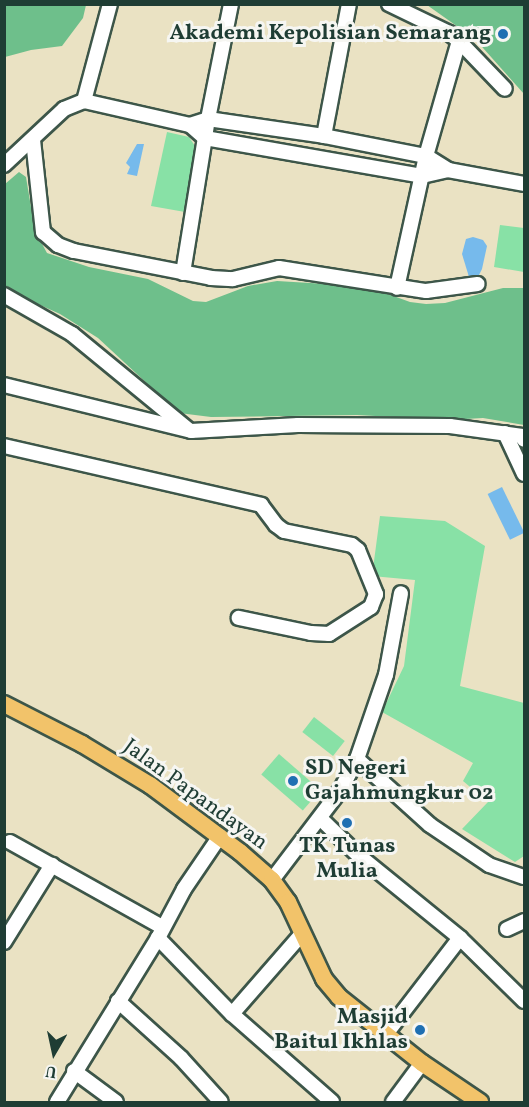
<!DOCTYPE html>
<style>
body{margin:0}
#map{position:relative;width:529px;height:1107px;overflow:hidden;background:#eae2c3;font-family:Vollkorn,serif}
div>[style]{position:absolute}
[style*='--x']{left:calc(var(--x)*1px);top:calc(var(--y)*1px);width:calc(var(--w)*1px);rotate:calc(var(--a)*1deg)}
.green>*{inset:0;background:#88e1a6;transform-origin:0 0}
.forest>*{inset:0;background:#6ebf8b}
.water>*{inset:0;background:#76baec;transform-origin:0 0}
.roads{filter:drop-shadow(2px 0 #3d5649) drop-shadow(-2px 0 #3d5649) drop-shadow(0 2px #3d5649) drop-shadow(0 -2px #3d5649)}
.minor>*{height:14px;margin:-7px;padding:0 7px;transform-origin:7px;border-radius:7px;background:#fff}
.major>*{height:16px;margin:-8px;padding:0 8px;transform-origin:8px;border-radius:8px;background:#f2c36a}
.dots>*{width:16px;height:16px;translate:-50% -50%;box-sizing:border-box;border:3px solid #f6f6f2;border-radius:50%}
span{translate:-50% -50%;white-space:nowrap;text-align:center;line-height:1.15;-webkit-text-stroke:6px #f6f6f2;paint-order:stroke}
.poi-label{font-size:22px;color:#1f3d34;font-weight:700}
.right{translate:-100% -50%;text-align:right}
.left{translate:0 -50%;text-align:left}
.street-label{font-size:22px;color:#1f3d34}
.frame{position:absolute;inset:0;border:6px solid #1f3d34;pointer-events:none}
.north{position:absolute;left:24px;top:1023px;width:60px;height:60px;-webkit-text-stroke:4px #f6f6f2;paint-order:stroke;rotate:189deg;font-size:16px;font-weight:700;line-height:24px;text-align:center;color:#1f3d34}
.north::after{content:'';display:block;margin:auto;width:21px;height:27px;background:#1f3d34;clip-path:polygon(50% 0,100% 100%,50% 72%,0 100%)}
</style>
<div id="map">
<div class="green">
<i style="clip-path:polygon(167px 132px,189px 137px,197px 149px,185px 212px,151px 206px)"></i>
<i style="clip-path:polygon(500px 225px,524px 228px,524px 272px,494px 267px)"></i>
<i style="clip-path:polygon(380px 516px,445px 521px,485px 546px,460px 686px,524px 703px,524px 856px,515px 862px,462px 829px,488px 802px,463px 781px,473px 763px,382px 712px,404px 666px,415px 580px,372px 576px)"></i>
<i style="left:314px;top:717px;width:39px;height:19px;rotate:38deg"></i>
<i style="left:279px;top:754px;width:55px;height:27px;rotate:41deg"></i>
</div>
<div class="forest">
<i style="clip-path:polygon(5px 4px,86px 4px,86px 5px,83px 18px,62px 46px,31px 50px,5px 57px)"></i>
<i style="clip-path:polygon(427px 5px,524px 5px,524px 94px,475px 39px)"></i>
<i style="clip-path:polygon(19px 172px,26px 177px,35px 231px,47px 253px,89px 267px,148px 279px,193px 301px,206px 302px,248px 286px,277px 281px,343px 285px,377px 290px,410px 302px,426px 304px,445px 303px,503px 288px,524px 288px,524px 425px,483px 418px,448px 420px,357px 415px,211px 417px,179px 413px,98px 338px,60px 314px,18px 295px,5px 286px,5px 184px)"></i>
</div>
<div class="water">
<i style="clip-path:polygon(137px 144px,144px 144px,137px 176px,127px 174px,130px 167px,126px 163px)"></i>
<i style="clip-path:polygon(473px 237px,483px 240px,487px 246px,482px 269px,477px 279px,469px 277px,462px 254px,466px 239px)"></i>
<i style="left:502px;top:487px;width:51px;height:16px;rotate:64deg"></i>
</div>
<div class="roads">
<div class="minor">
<i style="--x:389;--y:4;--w:67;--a:25.8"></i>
<i style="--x:449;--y:33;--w:13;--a:39"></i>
<i style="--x:459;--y:41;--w:120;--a:106"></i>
<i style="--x:426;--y:156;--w:135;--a:102.4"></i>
<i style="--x:459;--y:41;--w:66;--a:46.2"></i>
<i style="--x:84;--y:101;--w:100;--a:-75"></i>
<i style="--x:190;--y:125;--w:19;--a:-18"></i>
<i style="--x:208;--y:119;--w:117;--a:8.3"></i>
<i style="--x:324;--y:136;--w:104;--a:11.1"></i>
<i style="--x:426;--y:156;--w:26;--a:32"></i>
<i style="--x:448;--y:170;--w:77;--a:10.4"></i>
<i style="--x:324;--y:136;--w:134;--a:-79.3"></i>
<i style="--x:33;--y:140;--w:93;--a:83.8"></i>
<i style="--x:43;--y:232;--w:20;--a:41"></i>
<i style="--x:58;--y:245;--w:17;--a:21"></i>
<i style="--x:74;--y:251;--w:140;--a:11.1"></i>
<i style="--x:211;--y:278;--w:22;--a:3"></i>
<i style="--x:233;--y:279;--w:47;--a:-13.4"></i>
<i style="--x:279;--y:268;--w:149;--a:8.9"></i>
<i style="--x:426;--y:291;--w:52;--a:-7.7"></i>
<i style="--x:4;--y:165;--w:82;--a:-43"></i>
<i style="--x:64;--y:109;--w:22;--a:-22"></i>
<i style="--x:84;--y:101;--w:109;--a:12.8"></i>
<i style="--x:190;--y:125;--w:20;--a:41"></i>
<i style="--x:205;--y:138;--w:220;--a:9.9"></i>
<i style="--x:422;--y:176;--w:27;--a:-13"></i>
<i style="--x:183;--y:273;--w:156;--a:-80.8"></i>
<i style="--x:208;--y:119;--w:117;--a:-78.7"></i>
<i style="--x:4;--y:295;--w:78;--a:29.8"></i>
<i style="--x:72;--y:334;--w:151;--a:39.4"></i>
<i style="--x:4;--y:385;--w:193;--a:13.8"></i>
<i style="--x:191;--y:431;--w:107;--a:-3.2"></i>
<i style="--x:298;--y:425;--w:152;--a:0.4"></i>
<i style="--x:450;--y:426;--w:73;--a:7.9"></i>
<i style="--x:522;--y:436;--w:4;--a:63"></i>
<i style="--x:505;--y:433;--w:45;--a:65.1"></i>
<i style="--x:4;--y:446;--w:264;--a:12.9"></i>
<i style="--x:261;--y:505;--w:25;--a:53"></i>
<i style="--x:276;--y:525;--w:10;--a:37"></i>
<i style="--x:284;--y:531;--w:69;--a:11.6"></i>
<i style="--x:352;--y:545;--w:8;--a:40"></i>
<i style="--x:358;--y:550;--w:48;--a:67.8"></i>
<i style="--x:376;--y:594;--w:14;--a:111"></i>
<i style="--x:371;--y:607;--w:50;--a:147.3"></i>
<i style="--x:329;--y:634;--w:18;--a:-177"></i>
<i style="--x:311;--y:633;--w:74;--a:-168.2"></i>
<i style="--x:357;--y:759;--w:98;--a:42.1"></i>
<i style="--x:430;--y:825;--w:71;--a:34.1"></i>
<i style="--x:489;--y:865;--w:37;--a:19"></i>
<i style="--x:320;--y:818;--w:53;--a:44.2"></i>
<i style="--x:358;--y:855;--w:132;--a:39.1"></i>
<i style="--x:460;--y:938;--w:90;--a:44.5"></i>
<i style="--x:10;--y:842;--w:174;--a:29.2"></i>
<i style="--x:272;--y:880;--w:114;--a:-52.8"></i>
<i style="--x:341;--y:789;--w:34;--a:-62"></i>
<i style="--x:357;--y:759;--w:89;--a:-71"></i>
<i style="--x:386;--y:675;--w:83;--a:-79.6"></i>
<i style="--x:507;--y:929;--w:19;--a:-25"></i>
<i style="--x:158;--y:938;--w:106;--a:45.8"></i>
<i style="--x:232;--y:1014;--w:133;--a:41.3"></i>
<i style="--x:4;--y:942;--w:91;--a:-58.1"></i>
<i style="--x:118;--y:1001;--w:85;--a:42.1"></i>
<i style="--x:181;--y:1058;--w:59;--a:47.7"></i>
<i style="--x:232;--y:1014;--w:105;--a:-48.9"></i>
<i style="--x:386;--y:1034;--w:121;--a:-52.4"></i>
<i style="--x:74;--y:1071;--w:52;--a:36.4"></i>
<i style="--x:57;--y:1102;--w:193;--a:-58.4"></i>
<i style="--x:158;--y:938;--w:55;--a:-62"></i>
<i style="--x:184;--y:889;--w:64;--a:-55.8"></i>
<i style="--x:393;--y:1102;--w:49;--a:-53.4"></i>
</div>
<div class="major">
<i style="--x:4;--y:704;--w:88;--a:27.1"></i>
<i style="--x:82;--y:744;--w:79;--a:31.1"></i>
<i style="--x:150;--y:785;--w:112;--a:36.7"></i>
<i style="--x:240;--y:852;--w:43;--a:41.2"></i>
<i style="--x:272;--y:880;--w:27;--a:54"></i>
<i style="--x:288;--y:902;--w:85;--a:64.9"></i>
<i style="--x:324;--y:979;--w:23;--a:50"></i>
<i style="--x:339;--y:997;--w:106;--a:38.5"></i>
<i style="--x:422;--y:1063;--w:70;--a:33.9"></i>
</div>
</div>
<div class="dots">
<i style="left:503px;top:34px;background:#1f6fb2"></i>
<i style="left:293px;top:781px;background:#1f6fb2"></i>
<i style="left:347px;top:823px;background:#1f6fb2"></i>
<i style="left:420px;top:1030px;background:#1f6fb2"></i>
</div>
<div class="poi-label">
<span class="right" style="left:491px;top:34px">Akademi Kepolisian Semarang</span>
<span class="left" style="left:305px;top:781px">SD Negeri<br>Gajahmungkur 02</span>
<span style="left:347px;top:859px">TK Tunas<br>Mulia</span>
<span class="right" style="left:408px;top:1030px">Masjid<br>Baitul Ikhlas</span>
</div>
<div class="street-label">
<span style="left:195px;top:795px;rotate:36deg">Jalan Papandayan</span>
</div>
<div class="frame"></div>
<div class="north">U</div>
</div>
